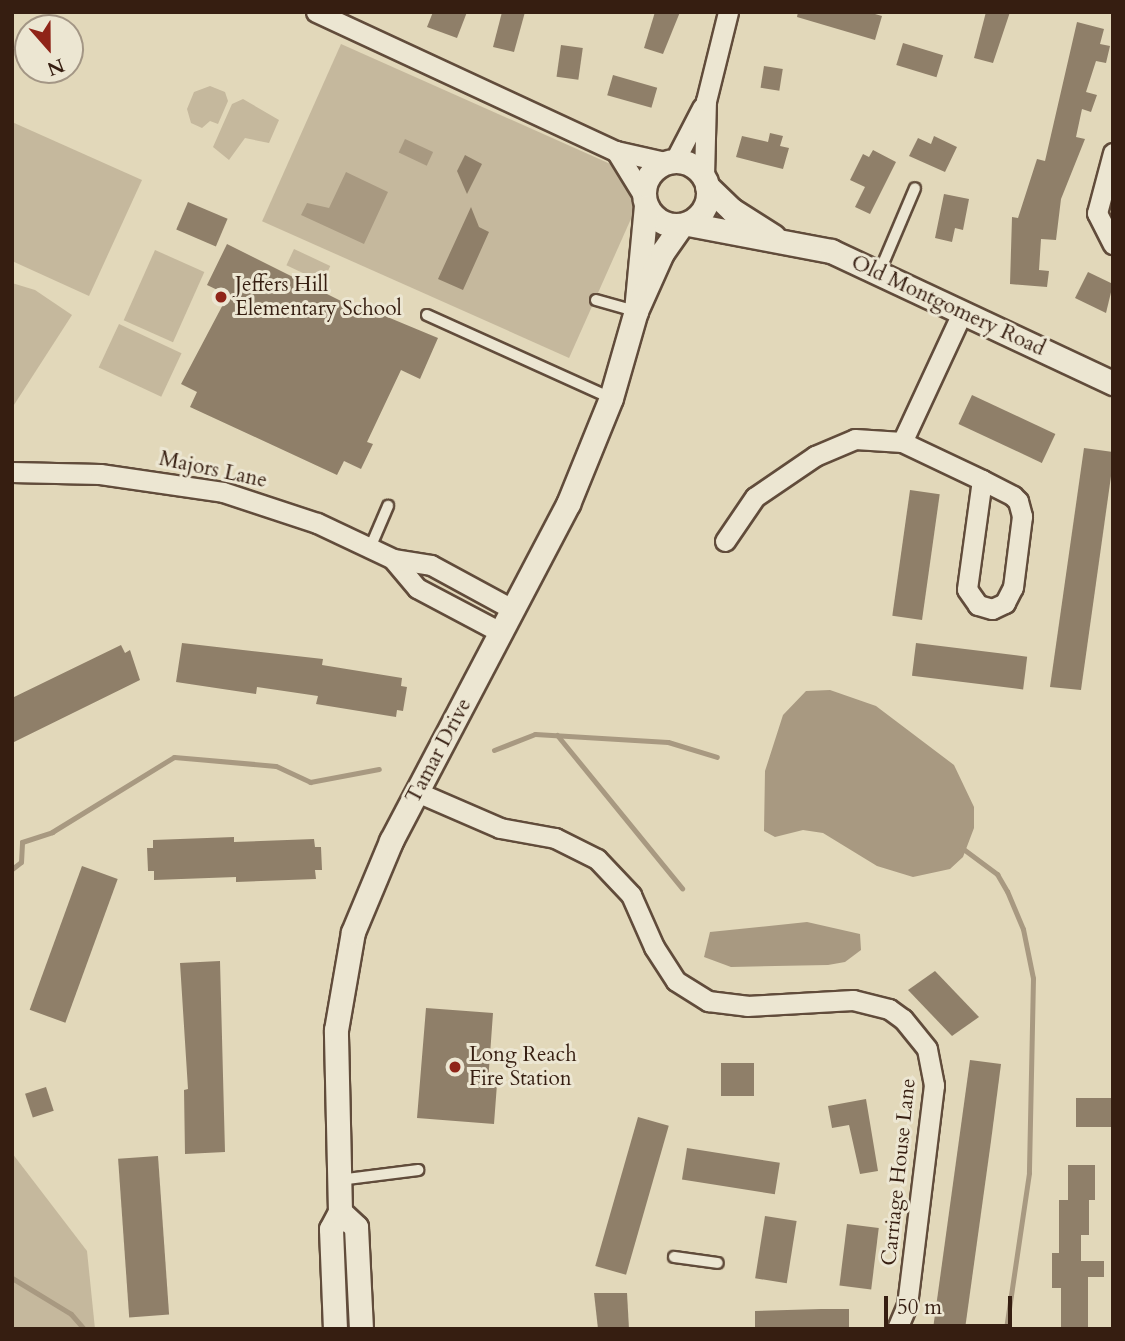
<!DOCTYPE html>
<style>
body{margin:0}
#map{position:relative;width:1125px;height:1341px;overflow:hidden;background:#e2d8ba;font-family:Cardo,serif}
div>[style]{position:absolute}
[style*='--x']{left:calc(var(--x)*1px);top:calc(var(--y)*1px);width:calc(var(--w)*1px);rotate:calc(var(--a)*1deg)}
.green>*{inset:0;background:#c5b89d;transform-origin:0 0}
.water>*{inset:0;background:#a89981;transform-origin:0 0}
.stream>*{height:5px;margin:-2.5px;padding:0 2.5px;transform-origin:2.5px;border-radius:2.5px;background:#a89981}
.building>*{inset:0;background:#8f7f69;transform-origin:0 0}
.roads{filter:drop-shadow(2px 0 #614c3b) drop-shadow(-2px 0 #614c3b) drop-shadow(0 2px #614c3b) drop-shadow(0 -2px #614c3b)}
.service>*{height:10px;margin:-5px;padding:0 5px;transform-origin:5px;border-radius:5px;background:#ece6d2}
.minor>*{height:19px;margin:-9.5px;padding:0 9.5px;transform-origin:9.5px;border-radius:9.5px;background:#ece6d2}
.tertiary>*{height:23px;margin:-11.5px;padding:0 11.5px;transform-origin:11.5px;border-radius:11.5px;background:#ece6d2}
.tertiary>.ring{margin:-11.5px;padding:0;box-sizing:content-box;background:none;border:23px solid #ece6d2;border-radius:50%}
.dots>*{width:19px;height:19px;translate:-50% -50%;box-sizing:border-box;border:4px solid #ece6d2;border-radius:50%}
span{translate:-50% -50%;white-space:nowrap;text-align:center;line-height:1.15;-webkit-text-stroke:6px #ece6d2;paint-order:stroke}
.poi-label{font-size:21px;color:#361e11}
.left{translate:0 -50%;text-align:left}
.street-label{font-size:21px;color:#361e11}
.frame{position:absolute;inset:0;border:14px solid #361e11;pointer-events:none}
.north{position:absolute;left:14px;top:14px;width:70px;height:70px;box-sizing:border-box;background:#ece6d2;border:2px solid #a39685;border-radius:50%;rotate:159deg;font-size:19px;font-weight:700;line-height:28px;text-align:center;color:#361e11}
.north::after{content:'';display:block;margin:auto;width:24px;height:32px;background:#8f2418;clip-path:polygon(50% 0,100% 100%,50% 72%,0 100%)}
.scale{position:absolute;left:884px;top:1296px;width:128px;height:32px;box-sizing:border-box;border:4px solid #361e11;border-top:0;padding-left:9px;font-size:21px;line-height:24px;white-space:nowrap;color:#361e11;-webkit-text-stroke:5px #ece6d2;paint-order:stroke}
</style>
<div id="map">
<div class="green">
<i style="left:341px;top:44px;width:336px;height:194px;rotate:24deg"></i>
<i style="clip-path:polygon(210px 86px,225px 92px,228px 101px,218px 124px,210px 121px,202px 128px,191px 123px,187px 109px,194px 92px)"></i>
<i style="clip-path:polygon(243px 99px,279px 120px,269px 143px,245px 138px,229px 160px,213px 147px,232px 104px)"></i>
<i style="clip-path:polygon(12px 122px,142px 180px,89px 296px,12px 261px)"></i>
<i style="left:294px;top:249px;width:40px;height:18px;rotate:25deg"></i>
<i style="left:155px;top:250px;width:54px;height:77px;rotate:24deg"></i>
<i style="clip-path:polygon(12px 283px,35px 290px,72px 315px,12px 408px)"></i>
<i style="left:119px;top:324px;width:69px;height:48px;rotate:25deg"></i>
<i style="clip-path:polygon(12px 1153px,87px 1251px,95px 1329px,12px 1329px)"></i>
</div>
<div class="water">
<i style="left:405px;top:139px;width:31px;height:15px;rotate:25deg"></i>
<i style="clip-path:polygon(346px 172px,388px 192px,364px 244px,301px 215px,307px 203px,329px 208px)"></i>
<i style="clip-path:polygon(830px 690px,876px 706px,954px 765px,974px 807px,974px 828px,963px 857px,950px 869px,913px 877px,877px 866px,823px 833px,803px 830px,775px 837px,764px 831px,765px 771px,783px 715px,806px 691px)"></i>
<i style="clip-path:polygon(807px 922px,860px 934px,861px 950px,845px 962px,828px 965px,731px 967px,704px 957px,710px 932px)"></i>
</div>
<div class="stream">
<i style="--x:557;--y:735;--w:198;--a:50.8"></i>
<i style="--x:494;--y:750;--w:44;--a:-21.3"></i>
<i style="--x:535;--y:734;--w:133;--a:3.4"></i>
<i style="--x:668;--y:742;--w:51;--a:17"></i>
<i style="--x:962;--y:848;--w:44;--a:36.6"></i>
<i style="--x:997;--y:874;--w:20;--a:60"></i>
<i style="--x:1007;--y:891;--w:41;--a:67.2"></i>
<i style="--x:1023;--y:929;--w:50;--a:78.5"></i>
<i style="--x:1033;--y:978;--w:195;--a:91.2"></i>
<i style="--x:1029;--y:1173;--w:158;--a:98.4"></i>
<i style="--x:12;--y:869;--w:11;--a:-38"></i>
<i style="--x:21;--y:862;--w:20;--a:-87"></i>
<i style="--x:22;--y:842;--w:32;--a:-18"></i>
<i style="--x:52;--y:832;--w:143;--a:-31.6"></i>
<i style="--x:174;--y:757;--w:102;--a:5"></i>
<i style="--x:276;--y:766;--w:38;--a:25"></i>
<i style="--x:310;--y:782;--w:70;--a:-10.7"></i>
<i style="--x:12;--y:1278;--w:69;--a:31.4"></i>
<i style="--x:71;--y:1314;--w:20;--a:49"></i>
</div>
<div class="building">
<i style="clip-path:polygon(433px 12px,467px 12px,457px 38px,427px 27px)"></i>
<i style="clip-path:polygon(502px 12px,525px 12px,514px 52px,493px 47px)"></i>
<i style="clip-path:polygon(655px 12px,680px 12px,663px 54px,644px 48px)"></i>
<i style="clip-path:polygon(798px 12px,868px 12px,882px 16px,875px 40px,797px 17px)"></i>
<i style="clip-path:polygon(986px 12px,1010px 12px,993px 63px,974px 58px)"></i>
<i style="clip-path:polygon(1077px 22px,1104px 29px,1100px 44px,1110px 46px,1106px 63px,1096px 61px,1086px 92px,1097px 95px,1091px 112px,1082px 109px,1076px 137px,1085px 139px,1061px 199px,1056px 240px,1041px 239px,1039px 270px,1049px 271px,1047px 287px,1010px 284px,1012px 217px,1018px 218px,1037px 159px,1045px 161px)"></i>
<i style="left:903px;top:43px;width:42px;height:23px;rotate:17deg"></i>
<i style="left:561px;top:45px;width:22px;height:32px;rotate:8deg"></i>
<i style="left:764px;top:66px;width:19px;height:22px;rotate:9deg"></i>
<i style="left:613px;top:75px;width:46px;height:21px;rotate:16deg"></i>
<i style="clip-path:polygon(770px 133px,783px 136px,780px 146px,789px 148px,783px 169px,736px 157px,742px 136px,768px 142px)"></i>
<i style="clip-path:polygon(934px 136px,957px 147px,945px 172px,909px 156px,918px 138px,931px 144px)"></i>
<i style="clip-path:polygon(873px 150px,896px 162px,870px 214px,855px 207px,865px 187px,850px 180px,863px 154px,869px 157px)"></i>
<i style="clip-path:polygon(465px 155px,482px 164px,467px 194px,457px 171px)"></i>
<i style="clip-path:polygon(944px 194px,969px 199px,963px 230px,955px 228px,952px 242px,935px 238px)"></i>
<i style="left:188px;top:202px;width:43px;height:30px;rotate:23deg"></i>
<i style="clip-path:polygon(471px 207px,479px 227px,489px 232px,463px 290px,438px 279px)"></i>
<i style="clip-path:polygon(227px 244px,359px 310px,361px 306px,438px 338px,420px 379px,401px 370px,367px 442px,373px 444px,361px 469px,344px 461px,337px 475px,190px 407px,197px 392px,181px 384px,228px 295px,207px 285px)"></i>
<i style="clip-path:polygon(1088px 272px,1113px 284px,1106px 313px,1075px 298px)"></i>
<i style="left:972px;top:395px;width:92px;height:32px;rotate:25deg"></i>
<i style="clip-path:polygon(1084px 448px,1113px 452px,1113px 462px,1081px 690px,1050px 687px)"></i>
<i style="left:910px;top:490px;width:30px;height:127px;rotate:8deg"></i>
<i style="clip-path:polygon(182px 643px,323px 659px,322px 665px,402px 678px,401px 686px,407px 687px,403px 711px,397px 710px,396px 717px,316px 704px,318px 696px,257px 687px,256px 694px,176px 682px)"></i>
<i style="left:916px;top:643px;width:112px;height:33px;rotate:7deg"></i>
<i style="clip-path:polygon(121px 645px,125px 653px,130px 650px,140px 680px,12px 743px,12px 698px)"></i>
<i style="clip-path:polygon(234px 837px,234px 842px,314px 839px,315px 847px,321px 847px,322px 870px,315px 870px,316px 879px,236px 882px,236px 877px,154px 880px,154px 871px,148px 871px,147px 848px,153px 848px,153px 840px)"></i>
<i style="left:82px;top:866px;width:38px;height:153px;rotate:20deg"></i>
<i style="clip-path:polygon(220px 961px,225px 1152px,185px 1154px,184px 1090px,188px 1089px,180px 963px)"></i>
<i style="clip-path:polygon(935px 971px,979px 1017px,952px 1036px,908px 990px)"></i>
<i style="clip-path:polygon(426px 1008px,493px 1013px,488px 1083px,497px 1084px,494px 1124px,417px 1118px)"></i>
<i style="clip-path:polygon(970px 1060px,1001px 1064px,991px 1141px,965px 1329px,933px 1329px)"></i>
<i style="left:721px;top:1063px;width:33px;height:33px"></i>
<i style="left:46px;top:1087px;width:25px;height:22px;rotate:72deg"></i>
<i style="left:1076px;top:1098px;width:37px;height:29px"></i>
<i style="clip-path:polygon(866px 1099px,878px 1171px,860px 1174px,849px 1125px,832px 1128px,828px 1106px)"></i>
<i style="left:638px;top:1117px;width:32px;height:155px;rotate:16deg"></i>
<i style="left:687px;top:1148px;width:94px;height:32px;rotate:9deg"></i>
<i style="left:158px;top:1156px;width:159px;height:40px;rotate:86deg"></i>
<i style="clip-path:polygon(1068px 1165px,1095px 1165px,1095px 1200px,1089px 1200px,1089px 1235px,1081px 1235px,1081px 1261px,1104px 1261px,1104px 1277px,1088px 1277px,1088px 1329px,1061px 1329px,1061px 1288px,1052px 1288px,1052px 1253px,1059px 1253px,1059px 1200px,1068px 1200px)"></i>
<i style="left:765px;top:1216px;width:32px;height:63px;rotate:9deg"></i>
<i style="left:847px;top:1224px;width:32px;height:62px;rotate:7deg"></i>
<i style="clip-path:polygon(594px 1293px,627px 1293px,629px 1329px,598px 1329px)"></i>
<i style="clip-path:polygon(821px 1309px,849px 1309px,849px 1329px,755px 1329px,755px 1311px)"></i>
</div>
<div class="roads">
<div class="service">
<i style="--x:879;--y:273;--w:92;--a:-67"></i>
<i style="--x:596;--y:300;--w:41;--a:15.8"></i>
<i style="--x:427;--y:315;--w:202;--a:24.3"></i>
<i style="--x:370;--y:548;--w:46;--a:-66.8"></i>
<i style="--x:339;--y:1180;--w:80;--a:-7.2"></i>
<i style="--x:674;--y:1257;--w:44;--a:7.8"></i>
</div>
<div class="minor">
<i style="--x:316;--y:12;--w:331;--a:24.9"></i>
<i style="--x:616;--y:151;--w:50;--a:12.7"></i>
<i style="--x:616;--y:151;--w:52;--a:58.5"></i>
<i style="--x:1113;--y:153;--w:62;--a:104.9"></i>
<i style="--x:1097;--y:213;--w:35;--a:63"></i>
<i style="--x:675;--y:160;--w:59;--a:-62.6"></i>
<i style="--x:704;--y:176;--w:75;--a:-88.5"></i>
<i style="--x:706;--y:101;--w:92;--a:-76.1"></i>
<i style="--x:962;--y:313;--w:142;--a:114.9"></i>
<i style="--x:902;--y:442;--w:89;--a:25.4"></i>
<i style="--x:982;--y:480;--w:35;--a:27"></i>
<i style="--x:1013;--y:496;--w:7;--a:45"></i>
<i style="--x:1018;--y:501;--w:16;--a:75"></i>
<i style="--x:1022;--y:516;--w:72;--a:97.2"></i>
<i style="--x:1013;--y:587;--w:18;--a:117"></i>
<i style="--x:1005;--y:603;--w:14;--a:155"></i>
<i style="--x:992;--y:609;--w:15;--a:-164"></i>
<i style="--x:978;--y:605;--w:19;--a:-125"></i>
<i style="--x:967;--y:589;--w:110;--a:-82.2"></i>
<i style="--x:12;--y:472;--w:88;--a:1.3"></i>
<i style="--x:100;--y:474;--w:124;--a:8.3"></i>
<i style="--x:223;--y:492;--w:99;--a:18.3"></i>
<i style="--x:317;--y:523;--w:84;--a:25.3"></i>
<i style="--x:725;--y:541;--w:53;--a:-55.7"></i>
<i style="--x:755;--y:497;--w:73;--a:-34.3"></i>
<i style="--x:815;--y:456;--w:43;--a:-23"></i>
<i style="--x:855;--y:439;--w:47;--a:3.7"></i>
<i style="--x:502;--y:633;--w:96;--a:-152.1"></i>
<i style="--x:417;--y:588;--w:38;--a:-130"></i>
<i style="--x:393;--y:559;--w:38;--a:9"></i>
<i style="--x:431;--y:565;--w:94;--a:28.5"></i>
<i style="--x:417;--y:792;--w:90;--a:23.4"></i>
<i style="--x:500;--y:828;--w:56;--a:10.3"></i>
<i style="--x:555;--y:838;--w:47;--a:26.6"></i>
<i style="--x:597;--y:859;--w:50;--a:46.6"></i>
<i style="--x:631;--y:895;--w:57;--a:66.1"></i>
<i style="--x:654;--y:947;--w:40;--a:57.1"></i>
<i style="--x:676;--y:981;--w:38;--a:32"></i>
<i style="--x:708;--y:1001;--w:39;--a:7"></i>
<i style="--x:747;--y:1006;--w:106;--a:-3.2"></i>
<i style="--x:853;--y:1000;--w:37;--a:14"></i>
<i style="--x:889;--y:1009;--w:17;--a:36"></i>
<i style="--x:903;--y:1019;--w:38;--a:51"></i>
<i style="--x:927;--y:1049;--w:37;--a:79"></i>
<i style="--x:934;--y:1085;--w:222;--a:97"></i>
<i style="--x:907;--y:1305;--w:26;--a:113"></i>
</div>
<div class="tertiary">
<i class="ring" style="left:644px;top:161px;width:41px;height:41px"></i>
<i style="--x:707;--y:186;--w:35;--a:44"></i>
<i style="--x:732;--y:210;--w:49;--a:32.4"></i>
<i style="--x:688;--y:224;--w:146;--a:10.7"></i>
<i style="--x:831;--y:251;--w:311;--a:25.1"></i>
<i style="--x:636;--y:311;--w:105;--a:-84.6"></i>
<i style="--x:340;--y:1212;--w:22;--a:43"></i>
<i style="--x:356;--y:1227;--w:102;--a:87.2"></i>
<i style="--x:335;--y:1329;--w:100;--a:-92.3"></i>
<i style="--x:331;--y:1229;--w:19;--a:-62"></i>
<i style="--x:340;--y:1212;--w:182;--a:-91.3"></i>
<i style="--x:336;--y:1030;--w:99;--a:-80.2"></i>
<i style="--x:353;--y:932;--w:99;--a:-67.3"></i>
<i style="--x:391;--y:841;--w:381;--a:-62.3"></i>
<i style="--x:568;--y:504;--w:114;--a:-67.9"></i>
<i style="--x:611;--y:398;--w:91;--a:-74"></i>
<i style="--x:636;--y:311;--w:64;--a:-65.9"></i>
<i style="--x:662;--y:253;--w:33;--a:-55"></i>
</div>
</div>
<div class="dots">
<i style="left:221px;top:297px;background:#8f2418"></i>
<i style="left:455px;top:1067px;background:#8f2418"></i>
</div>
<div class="poi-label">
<span class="left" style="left:235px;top:297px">Jeffers Hill<br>Elementary School</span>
<span class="left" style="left:469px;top:1067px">Long Reach<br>Fire Station</span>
</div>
<div class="street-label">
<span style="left:948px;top:306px;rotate:25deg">Old Montgomery Road</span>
<span style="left:213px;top:470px;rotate:12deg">Majors Lane</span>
<span style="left:439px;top:751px;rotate:-62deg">Tamar Drive</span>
<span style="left:899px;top:1172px;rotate:-84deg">Carriage House Lane</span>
</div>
<div class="frame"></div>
<div class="north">N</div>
<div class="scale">50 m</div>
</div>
